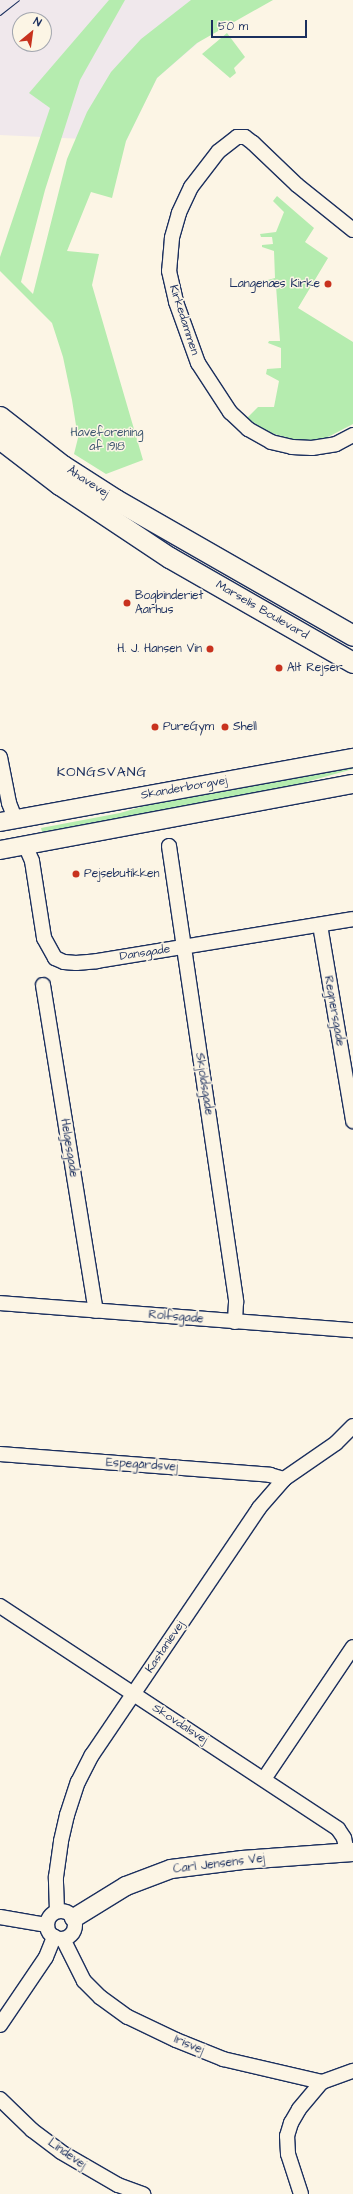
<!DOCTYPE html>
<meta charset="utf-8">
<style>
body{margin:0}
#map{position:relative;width:353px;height:2194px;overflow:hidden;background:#fcf5e5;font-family:"Architects Daughter",sans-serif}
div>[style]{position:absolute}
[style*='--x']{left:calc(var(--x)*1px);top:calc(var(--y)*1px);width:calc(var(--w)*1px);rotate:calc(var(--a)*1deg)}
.built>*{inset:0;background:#f0e8ec}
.green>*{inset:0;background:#b5ecaf}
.roads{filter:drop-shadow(1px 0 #1b2f5e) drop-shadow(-1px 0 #1b2f5e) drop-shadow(0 1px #1b2f5e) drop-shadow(0 -1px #1b2f5e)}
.minor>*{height:14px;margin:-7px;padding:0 7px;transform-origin:7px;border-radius:7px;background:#fcf5e5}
.minor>.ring{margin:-7px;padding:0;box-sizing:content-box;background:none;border:14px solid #fcf5e5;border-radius:50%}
.tertiary>*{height:18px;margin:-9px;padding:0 9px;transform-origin:9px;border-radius:9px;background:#fcf5e5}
.secondary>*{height:20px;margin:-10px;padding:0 10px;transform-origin:10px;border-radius:10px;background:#fcf5e5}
.tram>*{height:1px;margin:-0.5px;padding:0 0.5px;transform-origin:0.5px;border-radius:0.5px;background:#1b2f5e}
.dots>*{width:11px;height:11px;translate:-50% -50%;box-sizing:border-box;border:2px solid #fcf5e5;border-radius:50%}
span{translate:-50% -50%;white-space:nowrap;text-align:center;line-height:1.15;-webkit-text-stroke:3px #fcf5e5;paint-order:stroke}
.poi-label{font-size:12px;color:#1b2f5e}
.right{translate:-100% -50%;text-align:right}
.left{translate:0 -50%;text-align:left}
.street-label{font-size:12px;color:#1b2f5e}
.park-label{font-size:12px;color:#3a556e}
.quarter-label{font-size:14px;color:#1b2f5e;letter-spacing:1px}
.north{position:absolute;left:12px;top:12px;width:40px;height:40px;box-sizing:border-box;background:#fcf5e5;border:1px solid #a2a6af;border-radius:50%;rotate:29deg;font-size:11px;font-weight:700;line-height:16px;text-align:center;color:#1b2f5e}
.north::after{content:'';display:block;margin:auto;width:14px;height:18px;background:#c8321e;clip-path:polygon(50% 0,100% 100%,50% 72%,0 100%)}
.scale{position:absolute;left:211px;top:20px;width:96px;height:18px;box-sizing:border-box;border:2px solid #1b2f5e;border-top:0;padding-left:5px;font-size:12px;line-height:14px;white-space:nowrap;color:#1b2f5e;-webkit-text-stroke:3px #fcf5e5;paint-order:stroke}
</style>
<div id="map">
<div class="built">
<i style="clip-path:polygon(evenodd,0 0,248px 0,157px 78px,126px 141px,0 135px,0 0,20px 20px,44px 20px,44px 44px,20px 44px,20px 20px)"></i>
</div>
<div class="green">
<i style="clip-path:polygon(109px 0,125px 0,80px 80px,45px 190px,21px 282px,33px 294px,67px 159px,87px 112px,111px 72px,141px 39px,191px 0,273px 0,197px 43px,157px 78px,126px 141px,112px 198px,91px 192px,67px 251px,99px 254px,92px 285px,143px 460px,106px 474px,74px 454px,78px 438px,72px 400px,63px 357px,52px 323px,0 271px,0 257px,50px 108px,29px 93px)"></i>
<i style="clip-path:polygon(227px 33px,245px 57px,234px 68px,236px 73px,230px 78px,202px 54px)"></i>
<i style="clip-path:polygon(277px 196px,314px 228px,305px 242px,328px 258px,298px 308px,353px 342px,353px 424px,324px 439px,303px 442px,267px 432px,247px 418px,258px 407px,274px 407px,279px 381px,266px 374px,267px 369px,281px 368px,281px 348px,268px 343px,269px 341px,280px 341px,276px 286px,265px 284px,264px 281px,275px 278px,274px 251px,262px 247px,262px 245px,273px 244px,272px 237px,261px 237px,260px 234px,276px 232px,284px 212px,273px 201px)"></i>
<i style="clip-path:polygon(353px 766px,353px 769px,277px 790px,42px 832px,41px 828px,120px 813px,172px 798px)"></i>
</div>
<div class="roads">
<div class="minor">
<i style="--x:353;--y:230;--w:72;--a:-141.2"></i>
<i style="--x:297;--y:185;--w:61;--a:-136.3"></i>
<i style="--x:253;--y:143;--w:10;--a:-143"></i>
<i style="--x:245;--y:137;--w:8;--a:180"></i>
<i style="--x:237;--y:137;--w:24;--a:142"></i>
<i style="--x:218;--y:152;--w:44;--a:127.6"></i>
<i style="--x:191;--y:187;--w:29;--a:115"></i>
<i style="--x:179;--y:213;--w:26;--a:106"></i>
<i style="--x:172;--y:238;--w:33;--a:95"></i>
<i style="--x:169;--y:271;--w:32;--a:77"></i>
<i style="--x:176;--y:302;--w:65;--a:70.2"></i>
<i style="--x:198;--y:363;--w:59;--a:56.9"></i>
<i style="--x:230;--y:412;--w:25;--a:43"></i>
<i style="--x:248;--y:429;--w:26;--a:29"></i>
<i style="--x:271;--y:442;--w:22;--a:13"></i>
<i style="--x:292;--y:447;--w:20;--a:3"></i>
<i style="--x:312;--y:448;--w:24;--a:-9"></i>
<i style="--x:336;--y:444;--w:19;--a:-28"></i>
<i style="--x:0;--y:757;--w:47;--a:78.9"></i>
<i style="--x:9;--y:803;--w:17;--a:69"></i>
<i style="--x:25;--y:845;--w:17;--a:66"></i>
<i style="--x:32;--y:861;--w:78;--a:81.1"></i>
<i style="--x:44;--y:938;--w:23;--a:61"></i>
<i style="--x:55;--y:958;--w:10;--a:24"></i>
<i style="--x:64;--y:962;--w:12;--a:5"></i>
<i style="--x:76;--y:963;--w:21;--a:-5"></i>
<i style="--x:97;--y:961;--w:259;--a:-9.3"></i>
<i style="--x:169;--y:846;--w:461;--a:81.6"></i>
<i style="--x:236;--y:1302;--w:20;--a:93"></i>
<i style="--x:320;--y:925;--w:199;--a:80.4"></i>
<i style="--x:43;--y:985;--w:330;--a:80.8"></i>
<i style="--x:0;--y:1303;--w:354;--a:4.4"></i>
<i style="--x:0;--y:1454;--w:271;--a:4.4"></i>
<i style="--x:270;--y:1475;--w:15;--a:16"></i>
<i style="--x:0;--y:1606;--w:405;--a:33.4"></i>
<i style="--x:338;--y:1829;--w:11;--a:56"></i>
<i style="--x:344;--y:1838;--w:14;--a:78"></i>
<i style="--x:264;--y:1779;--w:159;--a:-56"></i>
<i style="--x:57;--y:1911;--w:34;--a:-92"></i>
<i style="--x:56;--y:1877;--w:36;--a:-82"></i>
<i style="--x:61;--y:1841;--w:27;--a:-77"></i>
<i style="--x:67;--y:1815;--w:35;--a:-72"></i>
<i style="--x:78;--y:1782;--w:30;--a:-63"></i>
<i style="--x:92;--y:1755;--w:298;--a:-55.9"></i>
<i style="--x:259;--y:1508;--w:38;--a:-49"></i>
<i style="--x:284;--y:1479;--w:63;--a:-34.7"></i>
<i style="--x:336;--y:1443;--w:24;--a:-45"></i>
<i class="ring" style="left:47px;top:1911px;width:14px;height:14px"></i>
<i style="--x:0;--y:1917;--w:48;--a:9.7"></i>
<i style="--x:63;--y:1939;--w:47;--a:63.4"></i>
<i style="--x:84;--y:1981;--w:23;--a:45"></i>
<i style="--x:100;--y:1997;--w:34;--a:36"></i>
<i style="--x:128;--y:2017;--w:53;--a:25.6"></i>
<i style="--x:176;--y:2040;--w:51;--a:22"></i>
<i style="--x:223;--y:2059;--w:102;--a:13.1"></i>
<i style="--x:322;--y:2082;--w:33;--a:-20"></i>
<i style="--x:0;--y:2025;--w:82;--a:-55.9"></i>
<i style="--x:46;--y:1957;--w:22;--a:-68"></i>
<i style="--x:0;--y:2099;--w:45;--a:44.1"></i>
<i style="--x:32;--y:2130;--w:36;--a:37"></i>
<i style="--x:61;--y:2152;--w:66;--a:30.1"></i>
<i style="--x:118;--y:2185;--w:27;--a:20"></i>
<i style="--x:301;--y:2194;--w:42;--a:-108"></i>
<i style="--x:288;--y:2154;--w:18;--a:-93"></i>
<i style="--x:287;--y:2136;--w:14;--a:-73"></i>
<i style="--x:291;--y:2123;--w:16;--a:-60"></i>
<i style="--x:299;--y:2109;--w:35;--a:-50"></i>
</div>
<div class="tertiary">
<i style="--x:0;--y:822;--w:359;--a:-10.3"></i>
<i style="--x:0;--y:850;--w:359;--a:-10.6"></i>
<i style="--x:74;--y:1918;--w:61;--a:-31.6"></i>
<i style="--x:126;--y:1886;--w:48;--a:-20.7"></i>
<i style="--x:171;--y:1869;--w:72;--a:-7.2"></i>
<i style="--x:242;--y:1860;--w:111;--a:-4.1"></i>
</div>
<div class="secondary">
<i style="--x:0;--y:417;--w:80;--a:37.9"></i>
<i style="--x:63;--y:466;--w:63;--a:32.7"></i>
<i style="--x:116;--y:500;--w:273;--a:29.8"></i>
<i style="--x:0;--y:439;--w:76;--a:37.5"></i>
<i style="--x:60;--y:485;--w:132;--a:33.6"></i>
<i style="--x:170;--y:558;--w:211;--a:29.8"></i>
</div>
</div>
<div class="tram">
<i style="--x:0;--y:15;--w:24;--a:-38"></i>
</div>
<div class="dots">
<i style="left:328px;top:284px;background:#c8321e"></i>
<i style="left:127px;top:603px;background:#c8321e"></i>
<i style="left:210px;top:649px;background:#c8321e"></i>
<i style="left:279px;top:668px;background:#c8321e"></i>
<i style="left:155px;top:727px;background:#c8321e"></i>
<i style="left:225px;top:727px;background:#c8321e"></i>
<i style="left:76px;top:874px;background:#c8321e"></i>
</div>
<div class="poi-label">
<span class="right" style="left:320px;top:284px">Langenæs Kirke</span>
<span class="left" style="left:135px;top:603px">Bogbinderiet<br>Aarhus</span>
<span class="right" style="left:202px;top:649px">H. J. Hansen Vin</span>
<span class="left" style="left:287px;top:668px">Alt Rejser</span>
<span class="left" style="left:163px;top:727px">PureGym</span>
<span class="left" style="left:233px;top:727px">Shell</span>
<span class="left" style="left:84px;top:874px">Pejsebutikken</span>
</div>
<div class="street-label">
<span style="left:184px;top:320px;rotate:72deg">Kirkedammen</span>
<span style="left:88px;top:482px;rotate:33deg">Åhavevej</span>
<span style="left:262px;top:610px;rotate:30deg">Marselis Boulevard</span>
<span style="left:184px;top:788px;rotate:-10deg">Skanderborgvej</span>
<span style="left:145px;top:953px;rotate:-9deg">Dansgade</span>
<span style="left:334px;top:1011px;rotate:80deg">Regnersgade</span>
<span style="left:204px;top:1084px;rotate:81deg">Skjoldsgade</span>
<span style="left:69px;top:1148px;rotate:81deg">Helgesgade</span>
<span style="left:176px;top:1317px;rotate:5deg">Rolfsgade</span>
<span style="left:142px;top:1465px;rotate:4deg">Espegårdsvej</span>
<span style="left:165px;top:1647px;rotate:-56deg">Kastanievej</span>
<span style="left:180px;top:1724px;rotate:33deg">Skovdalsvej</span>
<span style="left:219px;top:1864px;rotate:-7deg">Carl Jensens Vej</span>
<span style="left:189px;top:2045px;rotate:23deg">Irisvej</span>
<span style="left:67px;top:2154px;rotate:35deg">Lindevej</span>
</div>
<div class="park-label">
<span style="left:107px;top:440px">Haveforening<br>af 1918</span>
</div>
<div class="quarter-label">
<span style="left:102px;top:772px">KONGSVANG</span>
</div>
<div class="north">N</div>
<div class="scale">50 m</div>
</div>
